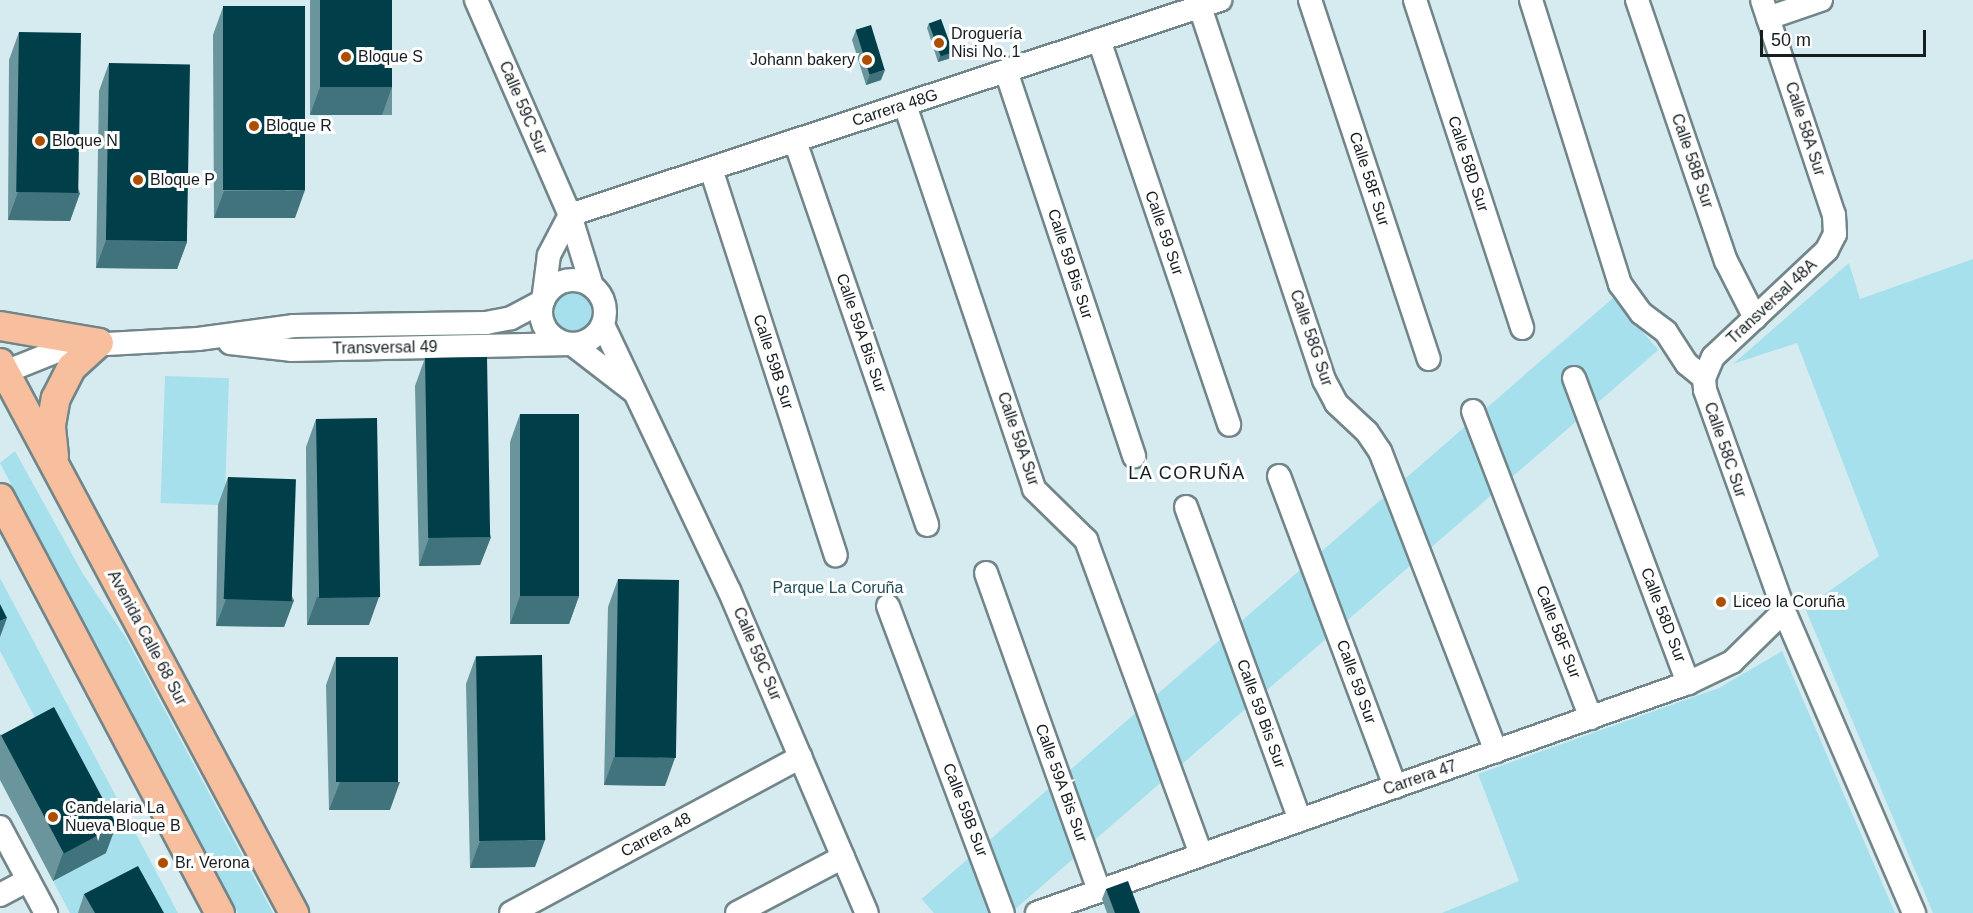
<!DOCTYPE html>
<meta charset="utf-8">
<style>
body{margin:0}
#map{position:relative;width:1973px;height:913px;overflow:hidden;background:#d5ebef;font-family:Helvetica,sans-serif}
div>[style]{position:absolute}
[style*='--x']{left:calc(var(--x)*1px);top:calc(var(--y)*1px);width:calc(var(--w)*1px);rotate:calc(var(--a)*1deg)}
.green>*{inset:0;background:#a6e0ec;transform-origin:0 0}
.round{border-radius:50%}
.roads{filter:drop-shadow(2px 0 #72868a) drop-shadow(-2px 0 #72868a) drop-shadow(0 2px #72868a) drop-shadow(0 -2px #72868a)}
.minor>*{height:22px;margin:-11px;padding:0 11px;transform-origin:11px;border-radius:11px;background:#fff}
.minor>.ring{margin:-11px;padding:0;box-sizing:content-box;background:none;border:22px solid #fff;border-radius:50%}
.major>*{height:28px;margin:-14px;padding:0 14px;transform-origin:14px;border-radius:14px;background:#f8bf9e}
.wall>*{inset:0;background:#6a959c;transform-origin:0 0}
.shaded-wall>*{inset:0;background:#40737b}
.building>*{inset:0;background:#003f49;transform-origin:0 0}
.dots>*{width:16px;height:16px;translate:-50% -50%;box-sizing:border-box;border:3px solid #fff;border-radius:50%}
span{translate:-50% -50%;white-space:nowrap;text-align:center;line-height:1.15;-webkit-text-stroke:6px #fff;paint-order:stroke}
.poi-label{font-size:16px;color:#161e1f}
.left{translate:0 -50%;text-align:left}
.right{translate:-100% -50%;text-align:right}
.street-label{font-size:16px;color:#161e1f}
.park-label{font-size:16px;color:#1e4d55}
.neighbourhood-label{font-size:18px;color:#161e1f;letter-spacing:1.5px}
.scale{position:absolute;left:1760px;top:30px;width:166px;height:27px;box-sizing:border-box;border:3px solid #161e1f;border-top:0;padding-left:8px;font-size:18px;line-height:21px;white-space:nowrap;color:#161e1f;-webkit-text-stroke:4px #fff;paint-order:stroke}
</style>
<div id="map">
<div class="green">
<i style="clip-path:polygon(1973px 259px,1973px 913px,1933px 913px,1805px 608px,1879px 556px,1797px 343px,1733px 364px,1849px 263px,1860px 299px)"></i>
<i class="round" style="left:543px;top:280px;width:62px;height:62px"></i>
<i style="left:1613px;top:298px;width:69px;height:916px;rotate:49deg"></i>
<i style="left:165px;top:376px;width:64px;height:127px;rotate:2deg"></i>
<i style="clip-path:polygon(15px 451px,83px 574px,126px 638px,273px 913px,238px 913px,0 463px)"></i>
<i style="clip-path:polygon(0 578px,178px 913px,70px 913px,53px 881px,106px 853px,0 651px)"></i>
<i style="clip-path:polygon(1782px 651px,1895px 913px,1442px 913px,1519px 881px,1478px 774px,1719px 688px)"></i>
</div>
<div class="roads">
<div class="minor">
<i style="--x:476;--y:0;--w:235;--a:66.4"></i>
<i style="--x:570;--y:215;--w:74;--a:72.8"></i>
<i style="--x:1310;--y:0;--w:378;--a:71.7"></i>
<i style="--x:1415;--y:0;--w:345;--a:71.9"></i>
<i style="--x:1531;--y:0;--w:298;--a:72.6"></i>
<i style="--x:1620;--y:284;--w:36;--a:54"></i>
<i style="--x:1641;--y:313;--w:31;--a:37"></i>
<i style="--x:1666;--y:332;--w:38;--a:57"></i>
<i style="--x:1687;--y:364;--w:22;--a:39"></i>
<i style="--x:1637;--y:0;--w:276;--a:71.2"></i>
<i style="--x:1726;--y:261;--w:64;--a:63"></i>
<i style="--x:1762;--y:0;--w:227;--a:71.5"></i>
<i style="--x:1834;--y:215;--w:19;--a:87"></i>
<i style="--x:1835;--y:234;--w:18;--a:117"></i>
<i style="--x:1827;--y:250;--w:156;--a:136.8"></i>
<i style="--x:1713;--y:357;--w:23;--a:113"></i>
<i style="--x:1704;--y:378;--w:12;--a:85"></i>
<i style="--x:1705;--y:390;--w:235;--a:70.3"></i>
<i style="--x:1784;--y:611;--w:329;--a:66.7"></i>
<i style="--x:1200;--y:7;--w:393;--a:71.6"></i>
<i style="--x:1324;--y:380;--w:26;--a:62"></i>
<i style="--x:1336;--y:403;--w:42;--a:43.1"></i>
<i style="--x:1367;--y:432;--w:23;--a:56"></i>
<i style="--x:1380;--y:451;--w:322;--a:68.9"></i>
<i style="--x:1768;--y:18;--w:56;--a:-18.8"></i>
<i style="--x:1099;--y:40;--w:406;--a:71.3"></i>
<i style="--x:1006;--y:71;--w:406;--a:71.6"></i>
<i style="--x:905;--y:105;--w:405;--a:71.4"></i>
<i style="--x:1034;--y:489;--w:73;--a:44.4"></i>
<i style="--x:1086;--y:540;--w:335;--a:69.9"></i>
<i style="--x:795;--y:141;--w:406;--a:71"></i>
<i style="--x:711;--y:169;--w:406;--a:72.1"></i>
<i style="--x:570;--y:215;--w:685;--a:-18.3"></i>
<i class="ring" style="left:541px;top:280px;width:42px;height:42px"></i>
<i style="--x:543;--y:301;--w:46;--a:-82.6"></i>
<i style="--x:549;--y:255;--w:45;--a:-62.3"></i>
<i style="--x:603;--y:325;--w:293;--a:64.6"></i>
<i style="--x:729;--y:590;--w:351;--a:66.9"></i>
<i style="--x:230;--y:343;--w:61;--a:6.5"></i>
<i style="--x:291;--y:350;--w:281;--a:-1.2"></i>
<i style="--x:572;--y:344;--w:77;--a:37.6"></i>
<i style="--x:0;--y:374;--w:75;--a:-21.8"></i>
<i style="--x:70;--y:346;--w:128;--a:-3.1"></i>
<i style="--x:198;--y:339;--w:97;--a:-7.7"></i>
<i style="--x:294;--y:326;--w:192;--a:-0.9"></i>
<i style="--x:486;--y:323;--w:25;--a:-11"></i>
<i style="--x:511;--y:318;--w:36;--a:-28"></i>
<i style="--x:1574;--y:378;--w:326;--a:69.5"></i>
<i style="--x:1473;--y:411;--w:329;--a:69"></i>
<i style="--x:1279;--y:476;--w:332;--a:69.5"></i>
<i style="--x:1186;--y:507;--w:333;--a:70"></i>
<i style="--x:986;--y:573;--w:337;--a:70.4"></i>
<i style="--x:888;--y:606;--w:328;--a:69.5"></i>
<i style="--x:0;--y:827;--w:98;--a:61.9"></i>
<i style="--x:0;--y:895;--w:32;--a:-28"></i>
<i style="--x:511;--y:913;--w:329;--a:-28.3"></i>
<i style="--x:737;--y:913;--w:120;--a:-27.8"></i>
<i style="--x:1037;--y:913;--w:690;--a:-19.46"></i>
<i style="--x:1688;--y:683;--w:49;--a:-25.5"></i>
<i style="--x:1732;--y:662;--w:73;--a:-44.4"></i>
</div>
<div class="major">
<i style="--x:0;--y:326;--w:100;--a:9.7"></i>
<i style="--x:0;--y:363;--w:624;--a:61.87"></i>
<i style="--x:54;--y:456;--w:31;--a:-96"></i>
<i style="--x:51;--y:425;--w:27;--a:-80"></i>
<i style="--x:56;--y:398;--w:35;--a:-63"></i>
<i style="--x:72;--y:367;--w:36;--a:-42"></i>
<i style="--x:0;--y:498;--w:470;--a:62.1"></i>
</div>
</div>
<div class="wall">
<i style="left:310px;top:0;width:82px;height:115px"></i>
<i style="clip-path:polygon(223px 7px,295px 218px,214px 218px,213px 35px)"></i>
<i style="clip-path:polygon(929px 23px,953px 52px,951px 58px,938px 62px,927px 28px)"></i>
<i style="clip-path:polygon(856px 30px,881px 80px,866px 85px,852px 40px)"></i>
<i style="clip-path:polygon(19px 32px,80px 193px,70px 221px,8px 220px,9px 60px)"></i>
<i style="clip-path:polygon(109px 63px,187px 242px,177px 269px,96px 268px,99px 91px)"></i>
<i style="clip-path:polygon(425px 358px,491px 537px,480px 565px,419px 566px,415px 386px)"></i>
<i style="clip-path:polygon(520px 414px,579px 596px,569px 624px,510px 624px,510px 442px)"></i>
<i style="clip-path:polygon(316px 419px,369px 625px,307px 625px,306px 447px)"></i>
<i style="clip-path:polygon(228px 477px,294px 600px,284px 627px,216px 626px,218px 505px)"></i>
<i style="clip-path:polygon(618px 579px,665px 786px,604px 785px,608px 607px)"></i>
<i style="clip-path:polygon(476px 656px,535px 867px,470px 868px,466px 684px)"></i>
<i style="clip-path:polygon(336px 657px,390px 810px,329px 810px,326px 685px)"></i>
<i style="clip-path:polygon(0 734px,106px 853px,53px 881px,0 780px)"></i>
<i style="clip-path:polygon(1106px 889px,1140px 913px,1107px 913px,1102px 899px)"></i>
<i style="clip-path:polygon(84px 894px,164px 913px,78px 913px)"></i>
</div>
<div class="shaded-wall">
<i style="clip-path:polygon(953px 52px,951px 58px,938px 62px,940px 56px)"></i>
<i style="clip-path:polygon(885px 70px,881px 80px,866px 85px,870px 74px)"></i>
<i style="clip-path:polygon(320px 87px,392px 87px,382px 115px,310px 115px)"></i>
<i style="clip-path:polygon(305px 190px,295px 218px,214px 218px,224px 191px)"></i>
<i style="clip-path:polygon(18px 192px,80px 193px,70px 221px,8px 220px)"></i>
<i style="clip-path:polygon(106px 240px,187px 242px,177px 269px,96px 268px)"></i>
<i style="clip-path:polygon(491px 537px,480px 565px,419px 566px,429px 538px)"></i>
<i style="clip-path:polygon(520px 596px,579px 596px,569px 624px,510px 624px)"></i>
<i style="clip-path:polygon(317px 597px,379px 597px,369px 625px,307px 625px)"></i>
<i style="clip-path:polygon(226px 599px,294px 600px,284px 627px,216px 626px)"></i>
<i style="clip-path:polygon(7px 618px,0 637px,0 621px)"></i>
<i style="clip-path:polygon(614px 757px,675px 758px,665px 786px,604px 785px)"></i>
<i style="clip-path:polygon(340px 782px,400px 782px,390px 810px,329px 810px)"></i>
<i style="clip-path:polygon(116px 826px,106px 853px,53px 881px,63px 853px)"></i>
<i style="clip-path:polygon(545px 840px,535px 867px,470px 868px,480px 841px)"></i>
</div>
<div class="building">
<i style="left:320px;top:0;width:72px;height:87px"></i>
<i style="left:305px;top:6px;width:184px;height:82px;rotate:90deg"></i>
<i style="left:941px;top:19px;width:35px;height:13px;rotate:70deg"></i>
<i style="left:871px;top:25px;width:47px;height:16px;rotate:73deg"></i>
<i style="left:19px;top:32px;width:62px;height:160px;rotate:1deg"></i>
<i style="left:109px;top:63px;width:81px;height:177px;rotate:1deg"></i>
<i style="left:487px;top:357px;width:180px;height:62px;rotate:89deg"></i>
<i style="left:520px;top:414px;width:59px;height:182px"></i>
<i style="left:377px;top:418px;width:179px;height:61px;rotate:89deg"></i>
<i style="left:228px;top:477px;width:68px;height:122px;rotate:2deg"></i>
<i style="left:618px;top:579px;width:61px;height:178px;rotate:1deg"></i>
<i style="clip-path:polygon(0 604px,7px 618px,0 621px)"></i>
<i style="left:542px;top:655px;width:185px;height:66px;rotate:89deg"></i>
<i style="left:336px;top:657px;width:62px;height:125px"></i>
<i style="left:54px;top:707px;width:134px;height:60px;rotate:62deg"></i>
<i style="clip-path:polygon(138px 866px,164px 913px,95px 913px,84px 894px)"></i>
<i style="clip-path:polygon(1128px 881px,1140px 913px,1115px 913px,1106px 889px)"></i>
</div>
<div class="dots">
<i style="left:939px;top:43px;background:#ae4f00"></i>
<i style="left:346px;top:57px;background:#ae4f00"></i>
<i style="left:867px;top:60px;background:#ae4f00"></i>
<i style="left:254px;top:126px;background:#ae4f00"></i>
<i style="left:40px;top:141px;background:#ae4f00"></i>
<i style="left:138px;top:180px;background:#ae4f00"></i>
<i style="left:1721px;top:602px;background:#ae4f00"></i>
<i style="left:53px;top:817px;background:#ae4f00"></i>
<i style="left:163px;top:863px;background:#ae4f00"></i>
</div>
<div class="poi-label">
<span class="left" style="left:951px;top:43px">Droguería<br>Nisi No. 1</span>
<span class="left" style="left:358px;top:57px">Bloque S</span>
<span class="right" style="left:855px;top:60px">Johann bakery</span>
<span class="left" style="left:266px;top:126px">Bloque R</span>
<span class="left" style="left:52px;top:141px">Bloque N</span>
<span class="left" style="left:150px;top:180px">Bloque P</span>
<span class="left" style="left:1733px;top:602px">Liceo la Coruña</span>
<span class="left" style="left:65px;top:817px">Candelaria La<br>Nueva Bloque B</span>
<span class="left" style="left:175px;top:863px">Br. Verona</span>
</div>
<div class="street-label">
<span style="left:523px;top:108px;rotate:67deg">Calle 59C Sur</span>
<span style="left:895px;top:108px;rotate:-18deg">Carrera 48G</span>
<span style="left:1805px;top:129px;rotate:72deg">Calle 58A Sur</span>
<span style="left:1692px;top:161px;rotate:71deg">Calle 58B Sur</span>
<span style="left:1468px;top:164px;rotate:72deg">Calle 58D Sur</span>
<span style="left:1369px;top:179px;rotate:72deg">Calle 58F Sur</span>
<span style="left:1164px;top:233px;rotate:71deg">Calle 59 Sur</span>
<span style="left:1070px;top:264px;rotate:72deg">Calle 59 Bis Sur</span>
<span style="left:1772px;top:302px;rotate:-43deg">Transversal 48A</span>
<span style="left:861px;top:333px;rotate:71deg">Calle 59A Bis Sur</span>
<span style="left:1311px;top:338px;rotate:71deg">Calle 58G Sur</span>
<span style="left:385px;top:348px;rotate:-1deg">Transversal 49</span>
<span style="left:773px;top:362px;rotate:72deg">Calle 59B Sur</span>
<span style="left:1018px;top:439px;rotate:71deg">Calle 59A Sur</span>
<span style="left:1725px;top:450px;rotate:71deg">Calle 58C Sur</span>
<span style="left:1663px;top:615px;rotate:69deg">Calle 58D Sur</span>
<span style="left:1558px;top:632px;rotate:69deg">Calle 58F Sur</span>
<span style="left:147px;top:638px;rotate:62deg">Avenida Calle 68 Sur</span>
<span style="left:757px;top:654px;rotate:67deg">Calle 59C Sur</span>
<span style="left:1356px;top:682px;rotate:70deg">Calle 59 Sur</span>
<span style="left:1261px;top:714px;rotate:70deg">Calle 59 Bis Sur</span>
<span style="left:1420px;top:778px;rotate:-19deg">Carrera 47</span>
<span style="left:1061px;top:783px;rotate:70deg">Calle 59A Bis Sur</span>
<span style="left:965px;top:810px;rotate:69deg">Calle 59B Sur</span>
<span style="left:656px;top:835px;rotate:-28deg">Carrera 48</span>
</div>
<div class="park-label">
<span style="left:838px;top:588px">Parque La Coruña</span>
</div>
<div class="neighbourhood-label">
<span style="left:1187px;top:473px">LA CORUÑA</span>
</div>
<div class="scale">50 m</div>
</div>
